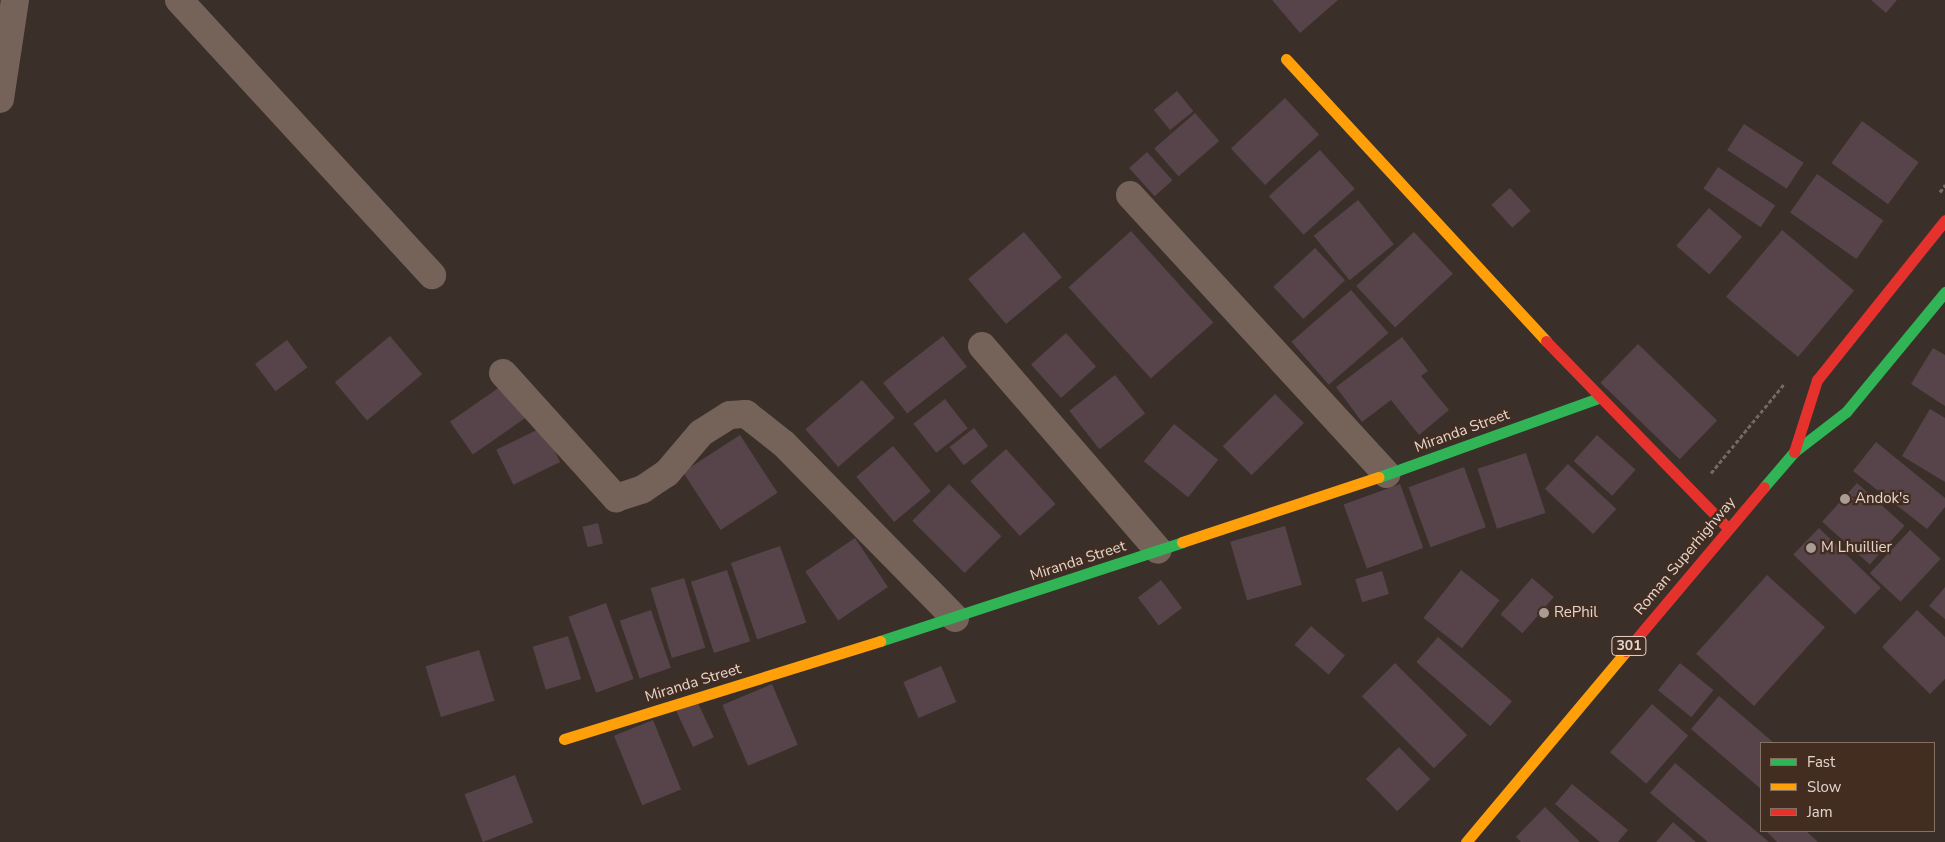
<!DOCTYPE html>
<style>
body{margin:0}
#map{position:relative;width:1945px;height:842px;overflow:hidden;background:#3b2f29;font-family:"Nunito Sans",sans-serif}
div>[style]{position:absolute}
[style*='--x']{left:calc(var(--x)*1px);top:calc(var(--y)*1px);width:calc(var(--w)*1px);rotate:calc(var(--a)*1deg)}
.building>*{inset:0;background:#56444a;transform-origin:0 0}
.path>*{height:3px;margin-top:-1.5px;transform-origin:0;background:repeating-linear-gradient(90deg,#766962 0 4px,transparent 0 6.5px)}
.street>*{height:28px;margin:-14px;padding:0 14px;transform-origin:14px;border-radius:14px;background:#75635a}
.fast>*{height:11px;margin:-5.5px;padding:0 5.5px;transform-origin:5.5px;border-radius:5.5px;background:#30b455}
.slow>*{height:11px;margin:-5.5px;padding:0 5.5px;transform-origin:5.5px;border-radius:5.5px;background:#ff9f0a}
.jam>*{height:11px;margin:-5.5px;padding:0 5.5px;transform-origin:5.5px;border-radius:5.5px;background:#e5322d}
.dots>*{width:14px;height:14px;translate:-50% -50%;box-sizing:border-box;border:2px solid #432d21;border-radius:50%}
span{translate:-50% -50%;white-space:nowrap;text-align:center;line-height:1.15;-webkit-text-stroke:4.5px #432d21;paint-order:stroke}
.shield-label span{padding:1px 4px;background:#432d21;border:1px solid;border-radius:4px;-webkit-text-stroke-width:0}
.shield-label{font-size:14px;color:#e4d6ce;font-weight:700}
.street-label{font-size:15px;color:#e4d6ce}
.poi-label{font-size:15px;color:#e4d6ce}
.left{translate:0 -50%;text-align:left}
.legend{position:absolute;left:1760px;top:742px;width:175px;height:90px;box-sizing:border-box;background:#432d21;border:1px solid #837166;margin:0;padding:6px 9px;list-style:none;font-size:15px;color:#e4d6ce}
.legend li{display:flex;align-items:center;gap:10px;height:25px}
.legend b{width:25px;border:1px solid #837166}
</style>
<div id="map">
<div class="building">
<i style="clip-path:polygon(1272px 0,1338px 0,1300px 33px)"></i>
<i style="clip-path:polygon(1871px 0,1897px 0,1886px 13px)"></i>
<i style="left:1177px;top:91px;width:26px;height:30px;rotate:51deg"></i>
<i style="left:1285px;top:98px;width:50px;height:74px;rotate:47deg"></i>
<i style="left:1195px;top:113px;width:37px;height:54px;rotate:49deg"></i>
<i style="left:1862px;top:121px;width:70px;height:52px;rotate:36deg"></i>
<i style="left:1744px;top:124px;width:71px;height:31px;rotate:33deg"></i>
<i style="left:1320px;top:150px;width:52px;height:69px;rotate:48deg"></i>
<i style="left:1147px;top:152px;width:38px;height:24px;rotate:48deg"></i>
<i style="left:1718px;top:167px;width:69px;height:26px;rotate:34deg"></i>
<i style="left:1817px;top:174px;width:81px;height:47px;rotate:35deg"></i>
<i style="left:1510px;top:188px;width:31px;height:25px;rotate:48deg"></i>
<i style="left:1358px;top:200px;width:57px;height:57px;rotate:51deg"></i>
<i style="left:1709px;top:208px;width:44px;height:50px;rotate:41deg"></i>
<i style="left:1782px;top:230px;width:94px;height:87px;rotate:40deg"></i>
<i style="left:1131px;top:231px;width:123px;height:84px;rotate:48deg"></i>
<i style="left:1024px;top:232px;width:59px;height:73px;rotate:50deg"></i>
<i style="left:1414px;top:232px;width:57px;height:79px;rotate:47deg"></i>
<i style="left:1315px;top:248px;width:44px;height:57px;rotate:47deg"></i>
<i style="left:1351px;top:290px;width:57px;height:79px;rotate:49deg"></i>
<i style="left:1066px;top:333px;width:45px;height:47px;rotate:48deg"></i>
<i style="left:390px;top:336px;width:50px;height:72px;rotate:50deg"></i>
<i style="left:943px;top:336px;width:39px;height:76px;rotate:52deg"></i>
<i style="clip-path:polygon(1402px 337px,1428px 371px,1421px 376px,1449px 410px,1419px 435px,1391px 400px,1362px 422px,1336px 387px)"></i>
<i style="left:287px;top:340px;width:34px;height:40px;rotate:53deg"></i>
<i style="left:1638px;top:344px;width:110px;height:54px;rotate:44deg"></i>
<i style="clip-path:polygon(1933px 348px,1945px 355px,1945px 406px,1911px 384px)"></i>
<i style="left:1115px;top:375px;width:49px;height:58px;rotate:52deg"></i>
<i style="left:862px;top:380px;width:50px;height:75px;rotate:49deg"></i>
<i style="left:504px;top:384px;width:40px;height:66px;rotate:55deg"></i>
<i style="left:1275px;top:394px;width:41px;height:74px;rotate:45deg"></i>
<i style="left:945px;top:399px;width:37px;height:40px;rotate:52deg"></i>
<i style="clip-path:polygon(1930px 409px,1945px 418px,1945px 482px,1902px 456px)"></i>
<i style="left:1174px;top:424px;width:57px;height:48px;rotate:39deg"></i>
<i style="left:543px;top:427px;width:39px;height:52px;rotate:64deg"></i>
<i style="left:974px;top:428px;width:23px;height:31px;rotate:52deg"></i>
<i style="left:740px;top:435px;width:69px;height:68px;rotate:57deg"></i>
<i style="left:1597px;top:435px;width:52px;height:35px;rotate:42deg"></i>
<i style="clip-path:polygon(1876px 442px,1945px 498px,1945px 507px,1927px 529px,1853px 471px)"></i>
<i style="left:893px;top:446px;width:59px;height:48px;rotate:50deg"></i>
<i style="left:1006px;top:449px;width:74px;height:48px;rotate:48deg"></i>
<i style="left:1526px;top:453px;width:63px;height:51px;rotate:72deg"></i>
<i style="left:1568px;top:464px;width:66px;height:34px;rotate:43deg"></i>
<i style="left:1464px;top:467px;width:64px;height:59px;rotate:70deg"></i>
<i style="left:1857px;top:483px;width:64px;height:52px;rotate:42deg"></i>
<i style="left:949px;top:484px;width:74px;height:52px;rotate:45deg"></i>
<i style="left:1400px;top:484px;width:68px;height:60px;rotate:70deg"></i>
<i style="left:598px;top:523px;width:21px;height:16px;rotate:76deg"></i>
<i style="left:1285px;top:526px;width:61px;height:57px;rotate:74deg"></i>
<i style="left:1819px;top:528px;width:86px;height:37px;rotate:44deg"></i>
<i style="left:1910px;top:530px;width:42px;height:59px;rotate:43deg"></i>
<i style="left:855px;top:538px;width:59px;height:60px;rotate:56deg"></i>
<i style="left:780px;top:546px;width:81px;height:52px;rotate:71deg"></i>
<i style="left:727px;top:570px;width:75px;height:38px;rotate:72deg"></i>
<i style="left:1461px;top:570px;width:49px;height:61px;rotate:38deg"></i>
<i style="left:1382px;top:571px;width:24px;height:28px;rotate:73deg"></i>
<i style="left:1767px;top:575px;width:78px;height:106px;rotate:42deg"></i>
<i style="left:684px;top:578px;width:73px;height:35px;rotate:73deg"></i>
<i style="left:1532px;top:578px;width:29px;height:48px;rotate:41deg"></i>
<i style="left:1161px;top:580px;width:35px;height:29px;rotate:53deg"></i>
<i style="clip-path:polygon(1945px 587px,1945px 619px,1929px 606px)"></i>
<i style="left:606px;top:603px;width:81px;height:40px;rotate:70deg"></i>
<i style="left:651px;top:610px;width:61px;height:33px;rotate:71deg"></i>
<i style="clip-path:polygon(1917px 610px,1945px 637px,1945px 679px,1930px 694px,1882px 647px)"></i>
<i style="left:1311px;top:626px;width:45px;height:25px;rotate:41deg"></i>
<i style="left:568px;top:636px;width:45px;height:37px;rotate:73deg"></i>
<i style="left:1438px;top:637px;width:98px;height:33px;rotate:41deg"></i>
<i style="left:479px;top:650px;width:53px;height:56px;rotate:73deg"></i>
<i style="left:1395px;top:663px;width:102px;height:47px;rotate:45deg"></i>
<i style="left:1680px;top:663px;width:43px;height:35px;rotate:39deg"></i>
<i style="left:941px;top:666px;width:39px;height:41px;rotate:67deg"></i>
<i style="left:772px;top:684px;width:66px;height:54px;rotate:67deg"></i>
<i style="clip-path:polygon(1719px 696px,1774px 743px,1761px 743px,1761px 789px,1691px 729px)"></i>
<i style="left:697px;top:701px;width:40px;height:23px;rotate:65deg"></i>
<i style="left:1652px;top:704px;width:48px;height:64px;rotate:41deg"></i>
<i style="left:653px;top:720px;width:75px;height:42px;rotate:68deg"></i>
<i style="left:1399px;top:747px;width:45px;height:46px;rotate:46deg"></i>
<i style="clip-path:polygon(1675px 763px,1769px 842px,1708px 842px,1650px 793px)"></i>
<i style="left:515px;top:775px;width:51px;height:54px;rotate:69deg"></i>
<i style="clip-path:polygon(1572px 784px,1628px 830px,1618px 842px,1600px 842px,1555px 804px)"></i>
<i style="clip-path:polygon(1545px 807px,1580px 842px,1521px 842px,1516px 837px)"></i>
<i style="clip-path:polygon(1673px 822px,1696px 842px,1656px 842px)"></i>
<i style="clip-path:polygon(1766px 831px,1806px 831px,1818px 842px,1777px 842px)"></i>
</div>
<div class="path">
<i style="--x:1940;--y:192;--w:9;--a:-54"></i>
<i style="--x:1711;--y:473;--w:117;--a:-50.6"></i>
</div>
<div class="street">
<i style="--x:179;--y:0;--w:374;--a:47.4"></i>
<i style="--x:0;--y:99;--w:100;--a:-81.4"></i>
<i style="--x:1130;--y:195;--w:379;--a:47.4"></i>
<i style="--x:982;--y:346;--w:269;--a:49.2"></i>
<i style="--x:503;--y:373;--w:169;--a:47.9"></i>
<i style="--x:616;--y:498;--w:28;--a:-18"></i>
<i style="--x:643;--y:489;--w:29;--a:-34"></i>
<i style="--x:667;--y:473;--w:52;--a:-49.6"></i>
<i style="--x:701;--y:433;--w:34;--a:-32"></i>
<i style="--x:730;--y:415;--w:16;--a:-4"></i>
<i style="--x:746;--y:414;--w:48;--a:38.3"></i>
<i style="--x:784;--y:444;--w:244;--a:45.5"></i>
</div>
<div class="fast">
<i style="--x:1379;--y:477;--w:233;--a:-19.8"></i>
<i style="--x:1764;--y:487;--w:46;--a:-49.4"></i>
<i style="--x:1794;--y:452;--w:66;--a:-37.6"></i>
<i style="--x:1846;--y:412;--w:156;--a:-50.5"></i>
<i style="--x:880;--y:641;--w:318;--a:-18.1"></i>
</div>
<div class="slow">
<i style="--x:1286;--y:59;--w:384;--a:47.3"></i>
<i style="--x:1182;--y:542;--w:207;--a:-18.3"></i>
<i style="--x:564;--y:739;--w:331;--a:-17.2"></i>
<i style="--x:1466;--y:842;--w:249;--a:-50"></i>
</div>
<div class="jam">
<i style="--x:1546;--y:341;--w:261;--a:45.8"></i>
<i style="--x:1794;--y:452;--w:76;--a:-72.3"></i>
<i style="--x:1817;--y:380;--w:205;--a:-51.3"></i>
<i style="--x:1626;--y:651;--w:214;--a:-49.9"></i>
</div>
<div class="dots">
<i style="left:1845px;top:499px;background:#a99c94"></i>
<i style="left:1811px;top:548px;background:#a99c94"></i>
<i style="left:1544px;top:613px;background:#a99c94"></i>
</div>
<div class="shield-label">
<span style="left:1629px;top:646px">301</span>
</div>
<div class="street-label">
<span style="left:1462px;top:431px;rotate:-20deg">Miranda Street</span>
<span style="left:1685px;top:556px;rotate:-50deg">Roman Superhighway</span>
<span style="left:1078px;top:561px;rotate:-18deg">Miranda Street</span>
<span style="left:693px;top:683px;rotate:-17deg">Miranda Street</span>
</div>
<div class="poi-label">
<span class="left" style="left:1855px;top:499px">Andok's</span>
<span class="left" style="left:1821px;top:548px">M Lhuillier</span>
<span class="left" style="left:1554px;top:613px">RePhil</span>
</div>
<ul class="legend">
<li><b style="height:6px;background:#30b455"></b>Fast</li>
<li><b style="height:6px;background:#ff9f0a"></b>Slow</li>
<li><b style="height:6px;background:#e5322d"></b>Jam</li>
</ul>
</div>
